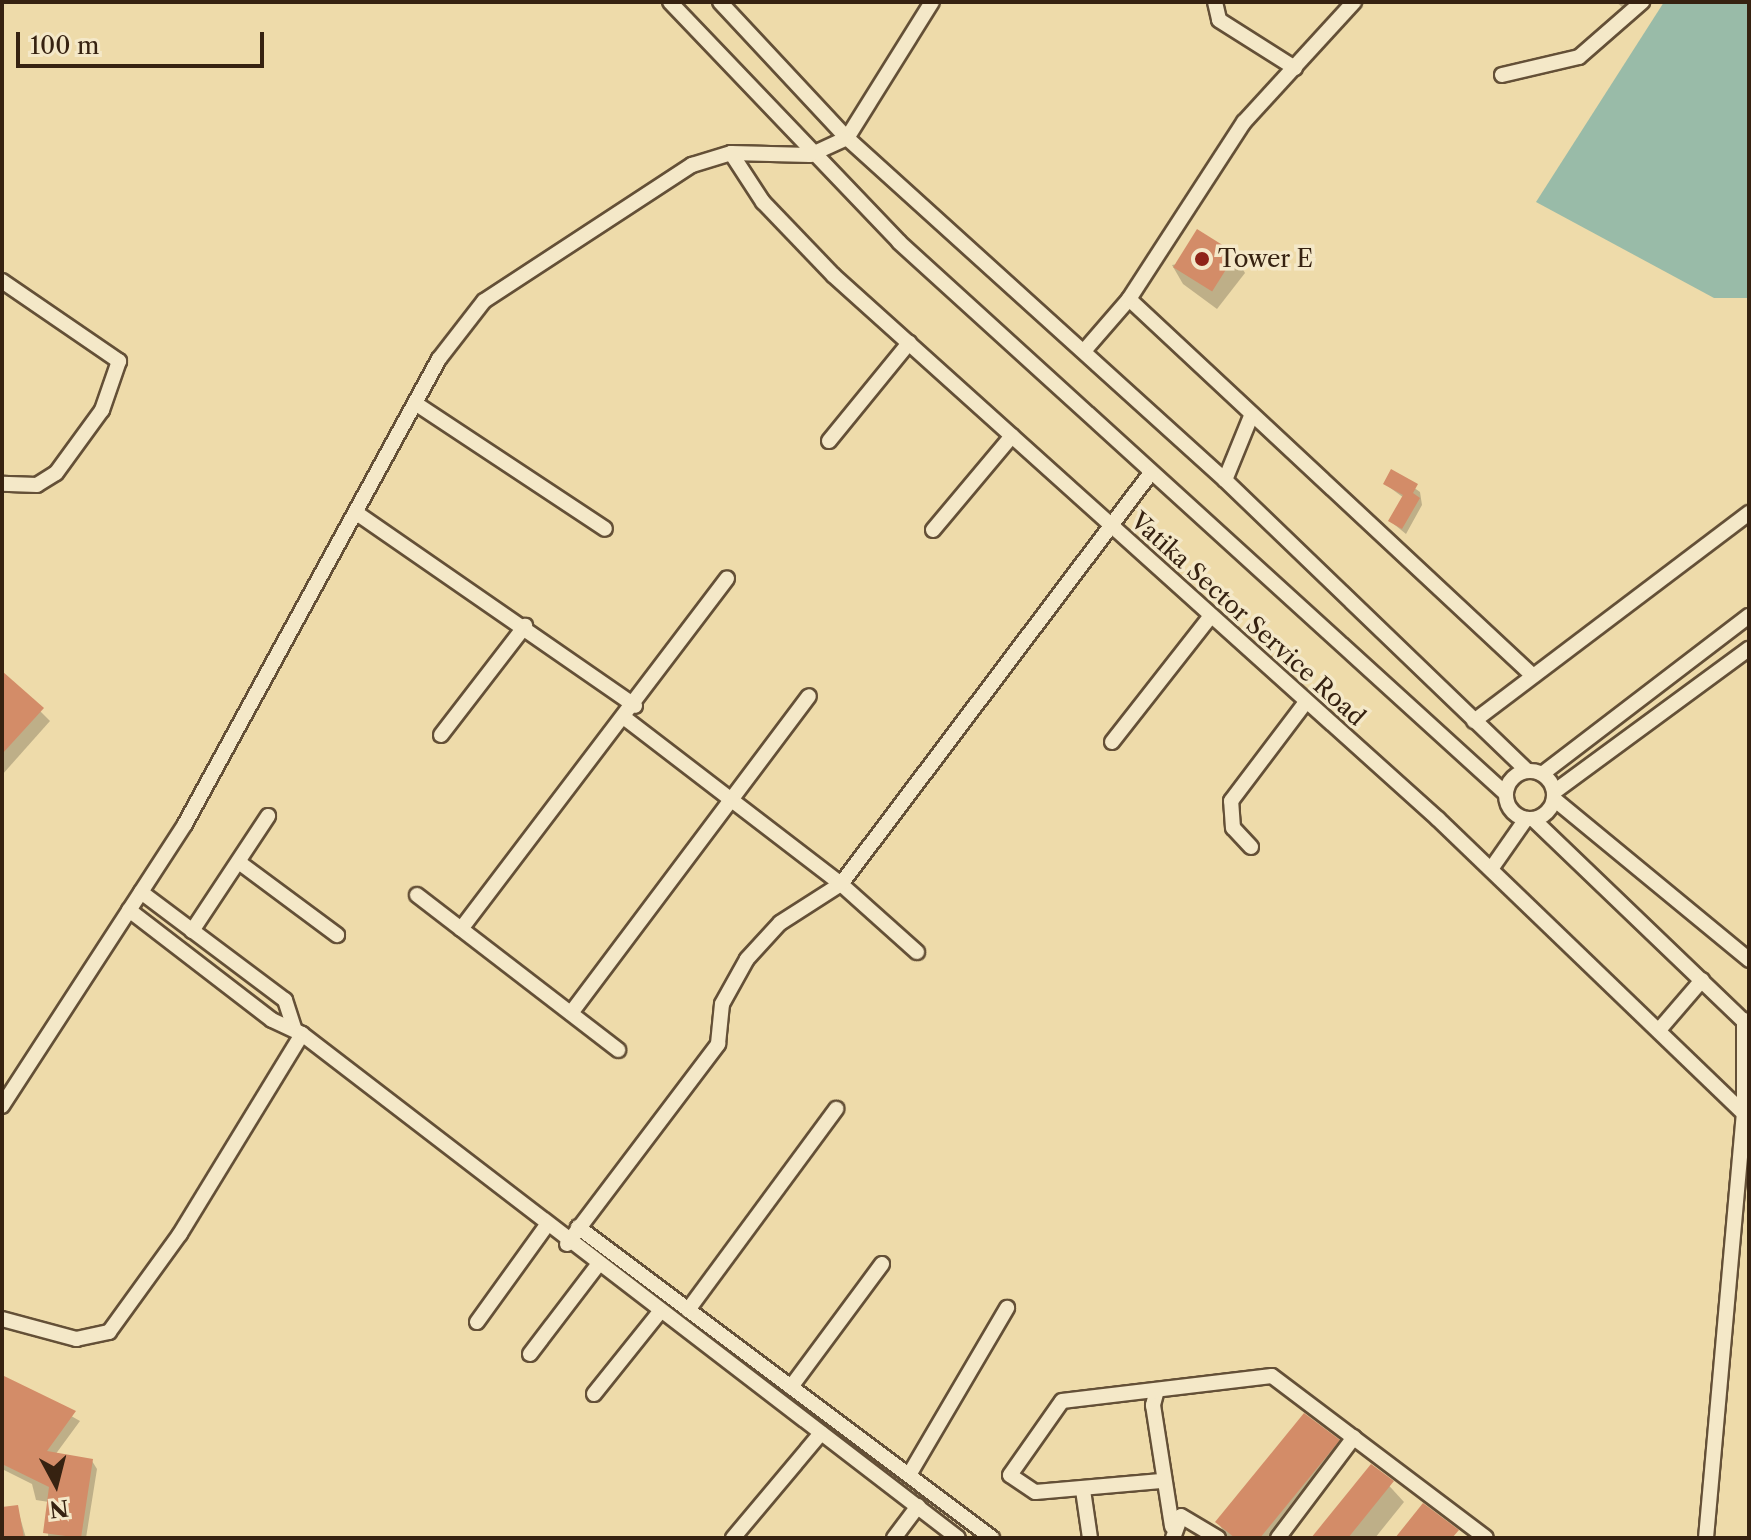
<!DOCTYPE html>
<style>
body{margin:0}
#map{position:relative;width:1751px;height:1540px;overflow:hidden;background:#eedbaa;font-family:"Libre Caslon Text",serif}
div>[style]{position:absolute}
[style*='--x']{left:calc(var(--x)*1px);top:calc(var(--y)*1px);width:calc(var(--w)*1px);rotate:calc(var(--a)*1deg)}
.water>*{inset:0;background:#99bba8}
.shadow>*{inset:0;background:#0003}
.building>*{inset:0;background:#d38c68;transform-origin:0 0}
.roads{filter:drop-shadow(2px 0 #645037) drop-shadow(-2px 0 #645037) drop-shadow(0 2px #645037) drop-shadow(0 -2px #645037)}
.minor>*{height:14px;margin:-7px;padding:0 7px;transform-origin:7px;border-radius:7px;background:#f4e8c8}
.minor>.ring{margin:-7px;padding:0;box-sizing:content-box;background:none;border:14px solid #f4e8c8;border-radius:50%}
.dots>*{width:22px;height:22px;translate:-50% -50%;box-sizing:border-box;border:4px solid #f4e8c8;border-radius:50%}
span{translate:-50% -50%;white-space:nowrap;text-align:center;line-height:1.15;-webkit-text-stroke:7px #f4e8c8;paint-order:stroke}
.poi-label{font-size:24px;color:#362211}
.left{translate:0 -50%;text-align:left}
.street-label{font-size:24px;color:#362211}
.frame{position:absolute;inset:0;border:4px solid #362211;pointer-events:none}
.north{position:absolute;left:16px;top:1444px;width:80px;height:80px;-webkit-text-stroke:6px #f4e8c8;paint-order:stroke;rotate:173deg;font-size:22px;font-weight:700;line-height:32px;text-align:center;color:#362211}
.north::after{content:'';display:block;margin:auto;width:28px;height:36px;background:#362211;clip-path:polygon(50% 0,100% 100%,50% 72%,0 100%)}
.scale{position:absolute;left:16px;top:32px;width:248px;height:36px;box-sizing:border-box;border:4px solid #362211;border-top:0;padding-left:10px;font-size:24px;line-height:28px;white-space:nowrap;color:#362211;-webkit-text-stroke:6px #f4e8c8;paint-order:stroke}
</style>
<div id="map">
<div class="water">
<i style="clip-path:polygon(1664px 2px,1749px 2px,1749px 298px,1714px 298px,1536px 202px)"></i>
</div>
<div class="shadow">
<i style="clip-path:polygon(1616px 2px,1636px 2px,1628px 12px)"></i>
<i style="clip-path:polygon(1234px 254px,1245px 273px,1217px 309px,1183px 284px,1172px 265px)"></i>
<i style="clip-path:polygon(1392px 472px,1420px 492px,1422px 505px,1406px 534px,1390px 521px,1404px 498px,1385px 484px)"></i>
<i style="clip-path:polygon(2px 673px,50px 721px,2px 775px)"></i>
<i style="clip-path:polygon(2px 1377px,80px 1421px,55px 1455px,92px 1461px,97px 1469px,86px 1538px,48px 1538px,49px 1502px,36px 1500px,32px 1484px,2px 1469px)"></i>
<i style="clip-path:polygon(1335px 1445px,1346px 1464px,1286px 1538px,1227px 1538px,1218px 1522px)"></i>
<i style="clip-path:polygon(1371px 1466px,1404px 1502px,1375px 1538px,1313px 1538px)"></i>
<i style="clip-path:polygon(17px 1507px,26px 1538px,2px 1538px,2px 1508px)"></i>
</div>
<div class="building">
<i style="left:1197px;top:229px;width:46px;height:45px;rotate:32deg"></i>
<i style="clip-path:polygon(1391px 469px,1418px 484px,1413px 493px,1420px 498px,1402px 529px,1388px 521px,1403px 495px,1383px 484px)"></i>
<i style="clip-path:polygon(2px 671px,44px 708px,2px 754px)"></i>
<i style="clip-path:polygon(2px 1375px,76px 1411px,47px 1451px,93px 1459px,81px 1538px,43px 1533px,49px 1487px,2px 1464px)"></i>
<i style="clip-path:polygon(1304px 1413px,1340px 1440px,1260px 1538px,1235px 1538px,1215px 1522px)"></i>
<i style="clip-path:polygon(1371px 1464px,1394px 1481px,1348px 1538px,1311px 1538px)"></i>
<i style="clip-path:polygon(1423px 1503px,1459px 1530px,1452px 1538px,1395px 1538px)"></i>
<i style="clip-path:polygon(18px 1505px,24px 1538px,2px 1538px,2px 1507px)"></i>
</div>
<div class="roads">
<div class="minor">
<i style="--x:670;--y:2;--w:332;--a:46.3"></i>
<i style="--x:899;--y:242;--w:820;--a:42.28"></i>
<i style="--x:720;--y:2;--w:186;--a:47"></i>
<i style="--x:847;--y:138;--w:510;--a:42.14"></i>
<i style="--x:1225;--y:480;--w:419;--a:43.9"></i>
<i style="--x:1215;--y:2;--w:18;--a:77"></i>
<i style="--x:1219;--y:20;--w:90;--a:32.3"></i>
<i style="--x:1502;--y:75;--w:79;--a:-13.2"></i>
<i style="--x:1579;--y:57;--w:84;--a:-41.1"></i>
<i style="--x:847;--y:138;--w:160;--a:-58"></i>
<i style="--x:731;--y:153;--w:59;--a:56.9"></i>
<i style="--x:763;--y:202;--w:101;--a:46.2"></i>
<i style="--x:833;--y:275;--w:814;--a:41.96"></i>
<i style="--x:1438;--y:819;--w:424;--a:43.9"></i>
<i style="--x:2;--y:281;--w:142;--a:34.4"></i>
<i style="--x:119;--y:361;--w:52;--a:109.1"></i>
<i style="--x:102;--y:410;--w:78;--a:126.1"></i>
<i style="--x:56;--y:473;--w:22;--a:148"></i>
<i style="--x:37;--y:485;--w:35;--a:-178"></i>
<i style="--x:1129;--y:299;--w:550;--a:43.01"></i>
<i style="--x:1084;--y:351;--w:69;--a:-49.1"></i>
<i style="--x:1129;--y:299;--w:211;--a:-57"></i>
<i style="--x:1244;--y:122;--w:163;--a:-47.5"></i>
<i style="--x:418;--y:405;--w:224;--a:33.5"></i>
<i style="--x:829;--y:441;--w:127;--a:-50.8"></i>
<i style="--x:1225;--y:480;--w:71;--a:-67.8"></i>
<i style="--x:358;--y:514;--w:337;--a:34.7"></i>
<i style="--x:933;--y:530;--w:123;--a:-50"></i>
<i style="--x:1474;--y:721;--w:345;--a:-37.1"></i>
<i style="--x:441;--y:735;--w:138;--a:-52.4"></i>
<i style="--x:1112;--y:742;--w:159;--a:-51.9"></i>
<i class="ring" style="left:1506px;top:771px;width:34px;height:34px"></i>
<i style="--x:1542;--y:774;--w:260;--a:-37.4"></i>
<i style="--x:1554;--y:792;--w:242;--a:-36.3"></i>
<i style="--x:1554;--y:799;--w:253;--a:39.5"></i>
<i style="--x:1533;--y:819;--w:299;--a:43.8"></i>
<i style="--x:1251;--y:847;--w:26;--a:-133"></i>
<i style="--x:1233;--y:828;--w:27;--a:-94"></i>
<i style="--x:1231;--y:801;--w:124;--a:-52.9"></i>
<i style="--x:240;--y:863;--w:121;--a:36.6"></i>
<i style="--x:1491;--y:869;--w:61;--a:-55"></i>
<i style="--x:141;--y:892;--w:180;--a:36.9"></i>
<i style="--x:285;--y:1000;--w:29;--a:72"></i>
<i style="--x:417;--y:895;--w:254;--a:37.6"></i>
<i style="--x:129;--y:910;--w:180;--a:37.6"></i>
<i style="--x:272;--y:1020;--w:33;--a:25"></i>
<i style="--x:461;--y:929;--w:440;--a:-52.8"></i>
<i style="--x:192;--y:931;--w:138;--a:-56.5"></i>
<i style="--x:917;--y:952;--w:102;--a:-138.2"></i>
<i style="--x:841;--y:884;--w:513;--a:-53"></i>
<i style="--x:571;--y:1013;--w:396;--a:-53.1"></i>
<i style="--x:1659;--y:1030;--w:66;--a:-49.3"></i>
<i style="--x:2;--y:1106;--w:336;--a:-57"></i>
<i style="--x:185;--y:824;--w:530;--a:-61.36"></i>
<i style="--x:439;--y:359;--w:73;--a:-52.2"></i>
<i style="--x:484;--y:301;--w:249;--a:-33.2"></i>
<i style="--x:692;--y:165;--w:41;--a:-17.1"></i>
<i style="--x:731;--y:153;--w:79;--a:1.5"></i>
<i style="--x:810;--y:155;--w:41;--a:-24.7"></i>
<i style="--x:578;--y:1227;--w:518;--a:36.91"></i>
<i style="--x:567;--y:1244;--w:251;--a:-52.9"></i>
<i style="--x:718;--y:1044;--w:40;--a:-84.3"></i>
<i style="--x:722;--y:1004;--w:51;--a:-60.9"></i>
<i style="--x:747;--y:959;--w:49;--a:-47.5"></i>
<i style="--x:780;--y:923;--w:72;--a:-32.6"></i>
<i style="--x:841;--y:884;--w:271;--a:-142.5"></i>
<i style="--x:688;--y:1310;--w:250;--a:-53.6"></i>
<i style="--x:2;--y:1319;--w:77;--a:15.1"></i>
<i style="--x:76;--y:1339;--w:34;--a:-12"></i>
<i style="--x:109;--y:1332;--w:121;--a:-54.1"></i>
<i style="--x:180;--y:1234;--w:234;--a:-58.6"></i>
<i style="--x:302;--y:1034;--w:827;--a:37.53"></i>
<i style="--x:477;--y:1322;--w:120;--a:-54.2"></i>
<i style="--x:530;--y:1354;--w:111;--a:-52.7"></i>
<i style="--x:791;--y:1387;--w:153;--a:-53.5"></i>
<i style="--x:1157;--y:1390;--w:16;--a:105"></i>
<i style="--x:1153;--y:1405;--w:123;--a:81.1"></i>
<i style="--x:594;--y:1394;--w:104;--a:-51.3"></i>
<i style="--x:909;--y:1475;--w:194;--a:-59.6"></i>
<i style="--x:1161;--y:1481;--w:126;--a:175"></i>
<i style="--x:1035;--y:1492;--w:30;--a:-146"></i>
<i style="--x:1010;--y:1475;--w:90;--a:-54.9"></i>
<i style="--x:1062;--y:1401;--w:211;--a:-6.8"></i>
<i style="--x:1272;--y:1376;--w:268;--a:37.1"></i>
<i style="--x:1083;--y:1490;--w:49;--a:81.7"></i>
<i style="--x:733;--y:1538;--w:137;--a:-50"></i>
<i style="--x:894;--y:1538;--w:40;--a:-53"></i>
<i style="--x:1173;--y:1538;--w:23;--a:-70"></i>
<i style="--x:1181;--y:1516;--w:43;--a:30.7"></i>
<i style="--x:1278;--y:1538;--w:126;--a:-53"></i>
<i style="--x:1706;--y:1538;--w:427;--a:-84.9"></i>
<i style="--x:1744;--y:1113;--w:93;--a:-90"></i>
</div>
</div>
<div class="dots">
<i style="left:1202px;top:259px;background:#8f2418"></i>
</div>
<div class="poi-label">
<span class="left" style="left:1218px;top:259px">Tower E</span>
</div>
<div class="street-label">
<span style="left:1248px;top:619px;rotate:42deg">Vatika Sector Service Road</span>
</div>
<div class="frame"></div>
<div class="north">N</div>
<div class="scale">100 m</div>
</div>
